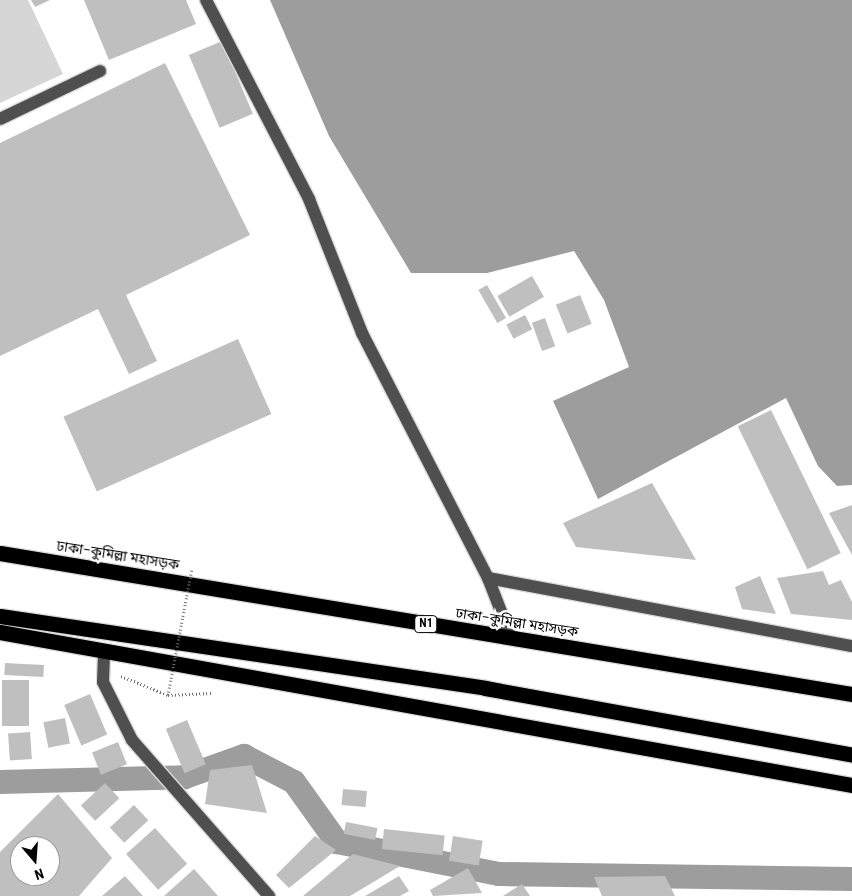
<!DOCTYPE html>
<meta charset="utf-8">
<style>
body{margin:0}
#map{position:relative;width:852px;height:896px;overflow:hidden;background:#fff;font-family:"Roboto Condensed","Noto Sans Bengali",sans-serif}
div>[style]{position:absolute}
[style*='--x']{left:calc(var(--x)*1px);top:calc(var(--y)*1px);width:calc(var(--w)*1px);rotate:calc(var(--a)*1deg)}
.green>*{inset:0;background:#d6d6d6}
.water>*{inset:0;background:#9d9d9d}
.canal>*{height:24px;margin:-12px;padding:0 12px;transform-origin:12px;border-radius:12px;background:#9d9d9d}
.building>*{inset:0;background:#bfbfbf;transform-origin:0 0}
.path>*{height:3px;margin-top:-1.5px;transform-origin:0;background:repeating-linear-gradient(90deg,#717171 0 1px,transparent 0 3.5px)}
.roads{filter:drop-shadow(1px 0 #dbdbdb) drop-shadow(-1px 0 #dbdbdb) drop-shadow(0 1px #dbdbdb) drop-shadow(0 -1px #dbdbdb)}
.minor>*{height:12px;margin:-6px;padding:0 6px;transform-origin:6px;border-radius:6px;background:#4f4f4f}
.highway>*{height:15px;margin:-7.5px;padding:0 7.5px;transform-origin:7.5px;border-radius:7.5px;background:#000}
.path-bridge>*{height:3px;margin-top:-1.5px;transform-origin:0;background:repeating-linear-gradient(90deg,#717171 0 1px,transparent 0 3.5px)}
span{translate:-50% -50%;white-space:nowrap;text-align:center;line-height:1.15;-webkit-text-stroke:5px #fff;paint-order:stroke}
.shield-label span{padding:1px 4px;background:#fff;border:1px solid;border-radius:4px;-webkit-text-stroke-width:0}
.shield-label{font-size:12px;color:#000;font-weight:700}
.street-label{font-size:14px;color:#000}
.north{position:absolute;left:10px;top:836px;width:50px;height:50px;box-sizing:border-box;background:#fff;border:1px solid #999;border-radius:50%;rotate:162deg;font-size:14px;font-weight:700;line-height:20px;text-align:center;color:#000}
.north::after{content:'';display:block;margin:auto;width:18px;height:22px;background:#000;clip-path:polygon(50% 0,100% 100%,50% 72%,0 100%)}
</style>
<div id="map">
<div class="green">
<i style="clip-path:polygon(0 0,28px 0,63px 74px,0 103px)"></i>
</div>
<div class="water">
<i style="clip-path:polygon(270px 0,852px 0,852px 485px,837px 486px,818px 466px,786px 398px,598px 499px,553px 401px,629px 367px,604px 300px,574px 251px,487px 273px,411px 273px,329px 136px)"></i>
</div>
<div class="canal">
<i style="--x:0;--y:782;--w:185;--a:-1.5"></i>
<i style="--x:185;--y:777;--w:63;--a:-19.6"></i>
<i style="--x:244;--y:756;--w:56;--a:27.5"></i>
<i style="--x:294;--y:782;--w:74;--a:54.4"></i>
<i style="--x:337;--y:842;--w:165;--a:11.2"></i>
<i style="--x:499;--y:874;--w:353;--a:0.8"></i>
</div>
<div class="building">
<i style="clip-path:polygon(31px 0,50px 0,35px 7px)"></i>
<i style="clip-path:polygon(84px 0,186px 0,196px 24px,109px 60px)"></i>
<i style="left:222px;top:41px;width:79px;height:36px;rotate:67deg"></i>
<i style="clip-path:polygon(165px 63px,250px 235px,126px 295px,157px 361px,129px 374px,98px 309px,0 356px,0 143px)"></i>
<i style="left:532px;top:276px;width:24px;height:40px;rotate:60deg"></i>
<i style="left:487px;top:285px;width:38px;height:10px;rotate:60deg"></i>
<i style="left:580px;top:295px;width:31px;height:26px;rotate:68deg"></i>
<i style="left:525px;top:315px;width:16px;height:21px;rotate:63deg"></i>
<i style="left:545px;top:318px;width:30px;height:14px;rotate:70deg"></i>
<i style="left:238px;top:339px;width:82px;height:191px;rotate:66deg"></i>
<i style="left:771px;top:410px;width:159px;height:37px;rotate:64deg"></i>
<i style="clip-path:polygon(652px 483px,696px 560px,576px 547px,563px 523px)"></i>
<i style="clip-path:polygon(852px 505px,852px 555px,829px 513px)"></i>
<i style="clip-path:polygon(823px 571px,829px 585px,841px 580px,852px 602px,852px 620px,791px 614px,777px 578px)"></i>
<i style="clip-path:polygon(760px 576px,776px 614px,742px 609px,735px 587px)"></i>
<i style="left:5px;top:663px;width:39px;height:12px;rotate:3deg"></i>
<i style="left:2px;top:680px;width:27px;height:46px"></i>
<i style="left:90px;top:694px;width:44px;height:28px;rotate:67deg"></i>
<i style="left:65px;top:718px;width:26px;height:22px;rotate:79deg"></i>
<i style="left:187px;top:720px;width:48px;height:23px;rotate:67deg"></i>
<i style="left:30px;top:732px;width:27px;height:22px;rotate:86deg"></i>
<i style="left:118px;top:742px;width:24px;height:28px;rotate:68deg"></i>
<i style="clip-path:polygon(252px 765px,267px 813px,205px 804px,210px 770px)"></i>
<i style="left:105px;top:783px;width:21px;height:33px;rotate:47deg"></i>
<i style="left:343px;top:789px;width:24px;height:16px;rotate:5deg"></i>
<i style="clip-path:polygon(evenodd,58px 794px,112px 858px,79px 896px,0 896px,0 852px,58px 794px,20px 846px,50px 846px,50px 876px,20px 876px,20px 846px)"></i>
<i style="left:134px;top:805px;width:21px;height:33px;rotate:47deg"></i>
<i style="left:346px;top:822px;width:32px;height:12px;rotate:11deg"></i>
<i style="left:155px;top:828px;width:48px;height:39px;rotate:48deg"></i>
<i style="left:384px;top:829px;width:61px;height:20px;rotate:6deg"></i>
<i style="clip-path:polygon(315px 836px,336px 850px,289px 888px,276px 875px)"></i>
<i style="left:453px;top:836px;width:30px;height:25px;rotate:9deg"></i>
<i style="clip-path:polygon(353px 854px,400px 866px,350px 896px,303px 896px)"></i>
<i style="clip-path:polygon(468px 868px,482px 893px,433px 896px,430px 890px)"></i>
<i style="clip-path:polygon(194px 869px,218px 896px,164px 896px)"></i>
<i style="clip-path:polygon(125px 876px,143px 896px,102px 896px)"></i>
<i style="clip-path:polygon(399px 876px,409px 891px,400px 896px,365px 896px)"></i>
<i style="clip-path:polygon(665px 876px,675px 896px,602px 896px,594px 877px)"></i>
<i style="clip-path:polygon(522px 884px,530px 896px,503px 896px)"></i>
</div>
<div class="path">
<i style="--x:148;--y:558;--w:11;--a:0"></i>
<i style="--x:121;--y:676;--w:51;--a:22"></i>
<i style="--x:168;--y:695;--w:44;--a:-2.6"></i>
</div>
<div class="roads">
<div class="minor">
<i style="--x:206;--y:0;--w:224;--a:62.6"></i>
<i style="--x:309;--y:199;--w:144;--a:68.4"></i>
<i style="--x:362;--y:333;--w:276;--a:62.8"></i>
<i style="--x:488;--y:578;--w:63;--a:68.7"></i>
<i style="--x:0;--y:119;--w:111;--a:-25.6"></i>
<i style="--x:488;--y:578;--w:370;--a:10.6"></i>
<i style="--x:104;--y:654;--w:28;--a:92"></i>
<i style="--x:103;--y:682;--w:65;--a:63.4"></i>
<i style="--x:132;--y:740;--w:208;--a:48.7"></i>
</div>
<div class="highway">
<i style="--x:0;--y:553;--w:864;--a:9.4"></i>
<i style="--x:0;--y:616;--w:490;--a:8.4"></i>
<i style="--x:485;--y:688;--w:373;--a:10.3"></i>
<i style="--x:0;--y:632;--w:866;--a:10.18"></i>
</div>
</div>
<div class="path-bridge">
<i style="--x:168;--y:695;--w:129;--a:-79.3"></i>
</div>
<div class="shield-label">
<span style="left:426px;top:624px">N1</span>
</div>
<div class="street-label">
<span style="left:118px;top:555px;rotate:9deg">ঢাকা–কুমিল্লা মহাসড়ক</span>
<span style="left:517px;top:622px;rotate:9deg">ঢাকা–কুমিল্লা মহাসড়ক</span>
</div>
<div class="north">N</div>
</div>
